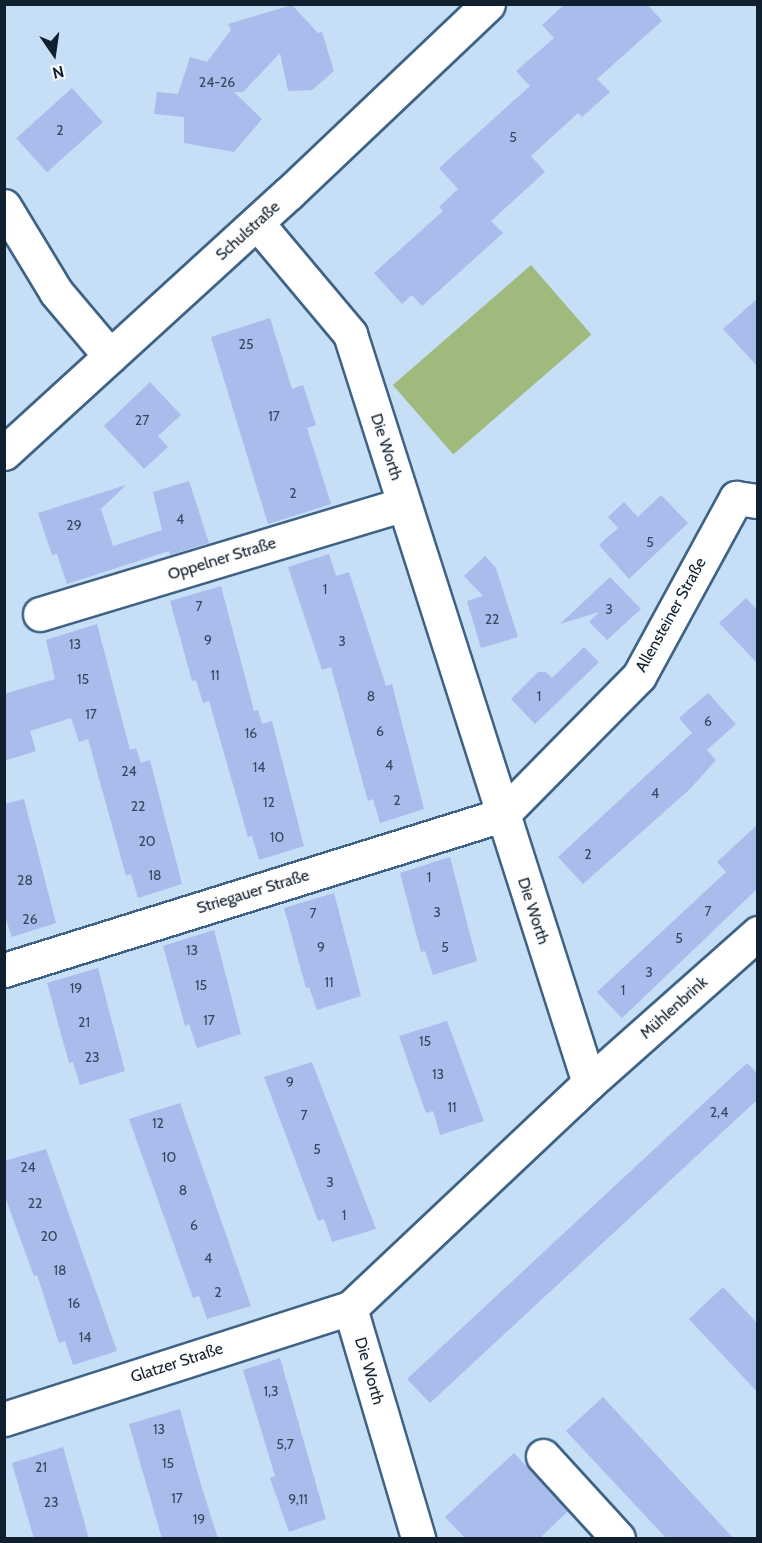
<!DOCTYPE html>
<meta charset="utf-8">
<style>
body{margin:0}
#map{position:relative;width:762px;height:1543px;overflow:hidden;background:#c6dff7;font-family:Cabin,sans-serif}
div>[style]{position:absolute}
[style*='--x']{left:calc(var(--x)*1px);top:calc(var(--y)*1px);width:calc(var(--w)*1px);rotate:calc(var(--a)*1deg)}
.green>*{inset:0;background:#9fba7c;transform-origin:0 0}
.building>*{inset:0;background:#a9bceb;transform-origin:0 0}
.roads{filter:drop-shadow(2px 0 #3e6386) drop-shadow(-2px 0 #3e6386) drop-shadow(0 2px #3e6386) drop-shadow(0 -2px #3e6386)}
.minor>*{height:33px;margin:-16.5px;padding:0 16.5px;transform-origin:16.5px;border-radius:16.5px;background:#fff}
span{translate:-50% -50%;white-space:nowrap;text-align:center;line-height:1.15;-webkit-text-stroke:4.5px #fdfdfd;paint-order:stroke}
.number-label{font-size:14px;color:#37475e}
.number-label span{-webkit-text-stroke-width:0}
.street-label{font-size:16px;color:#11202f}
.frame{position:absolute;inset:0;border:6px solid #11202f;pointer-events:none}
.north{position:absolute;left:24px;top:24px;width:60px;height:60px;-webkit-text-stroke:4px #fdfdfd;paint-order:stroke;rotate:167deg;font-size:16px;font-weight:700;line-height:24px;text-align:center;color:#11202f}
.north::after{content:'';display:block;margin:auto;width:21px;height:27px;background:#11202f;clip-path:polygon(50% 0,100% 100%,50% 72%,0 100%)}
</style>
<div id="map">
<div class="green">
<i style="left:531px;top:265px;width:92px;height:183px;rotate:49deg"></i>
</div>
<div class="building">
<i style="clip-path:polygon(565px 4px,647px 4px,662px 21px,597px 79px,610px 92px,582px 117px,578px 113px,531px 156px,545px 172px,491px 221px,503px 233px,422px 306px,412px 295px,402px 304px,374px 273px,443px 211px,439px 207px,458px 189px,439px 168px,530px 86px,516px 71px,554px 38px,542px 25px)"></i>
<i style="clip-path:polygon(292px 5px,318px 33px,322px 32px,334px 71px,312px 90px,288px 91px,280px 53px,243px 92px,234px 92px,262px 119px,234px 152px,184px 143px,184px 117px,154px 114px,157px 92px,178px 94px,190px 57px,207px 62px,231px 30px,228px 24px)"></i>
<i style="left:72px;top:88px;width:46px;height:75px;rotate:48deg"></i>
<i style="clip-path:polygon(758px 298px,758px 367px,723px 329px)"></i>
<i style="clip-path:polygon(270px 318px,292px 389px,303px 385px,316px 425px,307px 428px,331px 504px,268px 524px,211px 337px)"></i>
<i style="clip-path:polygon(150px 382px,181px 415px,158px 436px,168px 447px,144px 469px,104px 426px)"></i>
<i style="clip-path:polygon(189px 481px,209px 543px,170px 555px,169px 551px,67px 584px,57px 554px,52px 555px,38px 513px,126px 485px,101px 509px,113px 546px,162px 530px,153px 492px)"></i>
<i style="clip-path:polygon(661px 495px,688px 523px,629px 579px,599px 545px,618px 528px,608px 517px,624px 502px,638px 517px)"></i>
<i style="clip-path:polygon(329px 554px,336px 576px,349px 572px,386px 686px,392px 684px,424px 809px,380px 823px,373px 799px,368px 801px,331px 667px,322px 670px,288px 567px)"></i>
<i style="clip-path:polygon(485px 556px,496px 568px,518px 637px,481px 648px,467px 601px,483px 596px,464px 576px)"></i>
<i style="clip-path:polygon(610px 577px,641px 609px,607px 640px,589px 622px,599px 612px,560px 624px)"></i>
<i style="clip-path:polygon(221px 586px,254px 711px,258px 710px,262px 724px,272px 721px,304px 846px,259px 860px,252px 836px,248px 837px,209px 701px,203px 703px,196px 680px,192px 681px,170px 601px)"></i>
<i style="clip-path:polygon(746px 598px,758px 611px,758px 664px,719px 623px)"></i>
<i style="clip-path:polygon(97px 624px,130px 750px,136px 748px,141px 763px,150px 760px,182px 884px,138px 898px,131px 874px,126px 876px,88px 739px,79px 742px,71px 718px,30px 731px,36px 751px,4px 761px,4px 694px,55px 679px,46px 640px)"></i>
<i style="clip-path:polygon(584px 647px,599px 662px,535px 724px,511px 699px,538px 672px,546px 672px,552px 678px)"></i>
<i style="clip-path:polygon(708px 693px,736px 724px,707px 750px,716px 760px,690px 789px,583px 884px,558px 857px,692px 733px,679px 718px)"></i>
<i style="clip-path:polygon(24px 799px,56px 923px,12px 937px,4px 914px,4px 804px)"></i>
<i style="clip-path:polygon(758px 824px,758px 888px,622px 1018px,597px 992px,726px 872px,717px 862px)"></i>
<i style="clip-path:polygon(450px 857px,477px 961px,433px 975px,425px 951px,421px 952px,400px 873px)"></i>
<i style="clip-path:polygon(334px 893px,361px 996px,317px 1010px,309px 987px,306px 988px,284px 908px)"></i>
<i style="clip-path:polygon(214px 930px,241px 1034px,197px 1048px,189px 1024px,185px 1026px,163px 946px)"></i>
<i style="clip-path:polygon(98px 968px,125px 1071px,80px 1085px,73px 1062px,69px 1063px,47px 983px)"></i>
<i style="clip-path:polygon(447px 1021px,484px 1121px,440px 1135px,433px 1111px,426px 1113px,399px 1036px)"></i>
<i style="clip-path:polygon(312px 1062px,376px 1229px,332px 1242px,324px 1219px,318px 1221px,264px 1077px)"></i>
<i style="clip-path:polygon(747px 1063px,758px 1074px,758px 1099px,430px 1403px,407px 1379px)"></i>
<i style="clip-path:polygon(180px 1103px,251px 1306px,207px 1319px,199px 1296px,193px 1298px,129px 1119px)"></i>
<i style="clip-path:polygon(46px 1149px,117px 1351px,73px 1365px,65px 1341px,59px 1343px,37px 1275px,34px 1276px,4px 1194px,4px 1161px)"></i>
<i style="clip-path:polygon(723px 1287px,758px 1324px,758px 1393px,689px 1319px)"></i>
<i style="clip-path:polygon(280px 1358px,326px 1519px,289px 1532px,270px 1478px,275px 1476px,243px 1370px)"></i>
<i style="clip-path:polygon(603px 1397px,734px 1539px,667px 1539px,566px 1431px)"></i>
<i style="clip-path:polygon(180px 1409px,199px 1478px,218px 1539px,162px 1539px,139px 1459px,129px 1424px)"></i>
<i style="clip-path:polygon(63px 1447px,89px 1539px,34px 1539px,12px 1463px)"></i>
<i style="clip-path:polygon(514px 1453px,568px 1511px,539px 1539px,466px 1539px,445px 1517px)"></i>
</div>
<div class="roads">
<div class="minor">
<i style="--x:4;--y:206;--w:100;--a:58.8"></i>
<i style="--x:56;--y:292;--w:84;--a:49.8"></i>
<i style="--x:257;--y:223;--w:145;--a:50"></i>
<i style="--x:350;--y:334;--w:786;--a:72.3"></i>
<i style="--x:589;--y:1083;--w:328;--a:136.7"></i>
<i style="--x:350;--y:1308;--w:240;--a:73.5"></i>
<i style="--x:4;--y:453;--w:386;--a:-42.4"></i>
<i style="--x:289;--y:193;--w:274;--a:-43.5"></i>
<i style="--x:40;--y:614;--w:380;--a:-16.8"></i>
<i style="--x:4;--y:970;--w:522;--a:-17.29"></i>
<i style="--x:502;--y:815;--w:195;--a:-45.4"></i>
<i style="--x:639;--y:676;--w:203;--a:-61.4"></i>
<i style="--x:736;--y:498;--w:22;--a:8"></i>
<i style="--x:589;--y:1083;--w:226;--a:-41.6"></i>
<i style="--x:4;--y:1419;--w:363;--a:-17.8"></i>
<i style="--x:543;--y:1456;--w:111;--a:47.6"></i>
</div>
</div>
<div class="number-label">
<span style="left:217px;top:82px">24-26</span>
<span style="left:60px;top:130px">2</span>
<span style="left:513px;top:137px">5</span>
<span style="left:246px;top:344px">25</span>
<span style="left:274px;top:416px">17</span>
<span style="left:142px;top:420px">27</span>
<span style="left:293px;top:493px">2</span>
<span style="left:180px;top:519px">4</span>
<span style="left:74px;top:525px">29</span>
<span style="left:650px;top:542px">5</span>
<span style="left:325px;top:589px">1</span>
<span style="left:199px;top:606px">7</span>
<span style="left:609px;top:609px">3</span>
<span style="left:492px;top:619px">22</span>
<span style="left:208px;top:640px">9</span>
<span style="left:342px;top:641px">3</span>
<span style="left:75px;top:644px">13</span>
<span style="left:215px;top:675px">11</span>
<span style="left:83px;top:679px">15</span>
<span style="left:371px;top:696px">8</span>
<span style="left:539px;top:696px">1</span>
<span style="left:91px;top:714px">17</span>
<span style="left:708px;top:721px">6</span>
<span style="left:380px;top:731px">6</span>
<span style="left:251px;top:733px">16</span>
<span style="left:389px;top:765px">4</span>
<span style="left:259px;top:767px">14</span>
<span style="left:129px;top:771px">24</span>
<span style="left:655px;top:793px">4</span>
<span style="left:397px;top:800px">2</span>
<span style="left:269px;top:802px">12</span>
<span style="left:138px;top:806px">22</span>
<span style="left:277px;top:837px">10</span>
<span style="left:147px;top:841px">20</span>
<span style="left:588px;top:854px">2</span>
<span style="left:155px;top:875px">18</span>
<span style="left:429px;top:877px">1</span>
<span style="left:25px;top:880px">28</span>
<span style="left:708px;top:911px">7</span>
<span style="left:437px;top:912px">3</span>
<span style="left:313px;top:913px">7</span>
<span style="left:30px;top:919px">26</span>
<span style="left:679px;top:938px">5</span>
<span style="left:321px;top:947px">9</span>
<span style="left:445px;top:947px">5</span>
<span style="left:192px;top:950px">13</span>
<span style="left:649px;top:972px">3</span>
<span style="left:329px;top:982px">11</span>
<span style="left:201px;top:985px">15</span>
<span style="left:76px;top:988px">19</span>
<span style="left:623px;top:990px">1</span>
<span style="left:209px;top:1020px">17</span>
<span style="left:84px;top:1022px">21</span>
<span style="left:425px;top:1041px">15</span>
<span style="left:92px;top:1057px">23</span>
<span style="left:438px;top:1074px">13</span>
<span style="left:290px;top:1082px">9</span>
<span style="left:452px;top:1107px">11</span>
<span style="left:719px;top:1112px">2,4</span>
<span style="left:304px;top:1115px">7</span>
<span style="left:158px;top:1123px">12</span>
<span style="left:317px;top:1149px">5</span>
<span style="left:169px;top:1157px">10</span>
<span style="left:28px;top:1167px">24</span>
<span style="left:330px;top:1182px">3</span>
<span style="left:183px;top:1190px">8</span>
<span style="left:35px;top:1203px">22</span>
<span style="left:344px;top:1215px">1</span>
<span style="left:194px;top:1225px">6</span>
<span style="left:49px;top:1236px">20</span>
<span style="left:208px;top:1258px">4</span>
<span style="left:60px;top:1270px">18</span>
<span style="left:218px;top:1292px">2</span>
<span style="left:74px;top:1303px">16</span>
<span style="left:85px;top:1337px">14</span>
<span style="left:271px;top:1391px">1,3</span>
<span style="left:159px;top:1429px">13</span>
<span style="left:285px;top:1444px">5,7</span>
<span style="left:168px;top:1463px">15</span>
<span style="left:41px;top:1467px">21</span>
<span style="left:177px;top:1498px">17</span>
<span style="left:298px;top:1499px">9,11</span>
<span style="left:51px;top:1502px">23</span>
<span style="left:199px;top:1519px">19</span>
</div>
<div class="street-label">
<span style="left:248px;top:231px;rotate:-42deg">Schulstraße</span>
<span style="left:386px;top:447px;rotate:72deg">Die Worth</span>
<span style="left:222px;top:559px;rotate:-17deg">Oppelner Straße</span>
<span style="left:671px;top:615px;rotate:-61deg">Allensteiner Straße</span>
<span style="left:253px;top:892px;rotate:-17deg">Striegauer Straße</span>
<span style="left:533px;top:911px;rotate:72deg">Die Worth</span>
<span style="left:674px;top:1008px;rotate:-42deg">Mühlenbrink</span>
<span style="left:177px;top:1363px;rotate:-18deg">Glatzer Straße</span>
<span style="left:369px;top:1371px;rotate:74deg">Die Worth</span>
</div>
<div class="frame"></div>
<div class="north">N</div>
</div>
